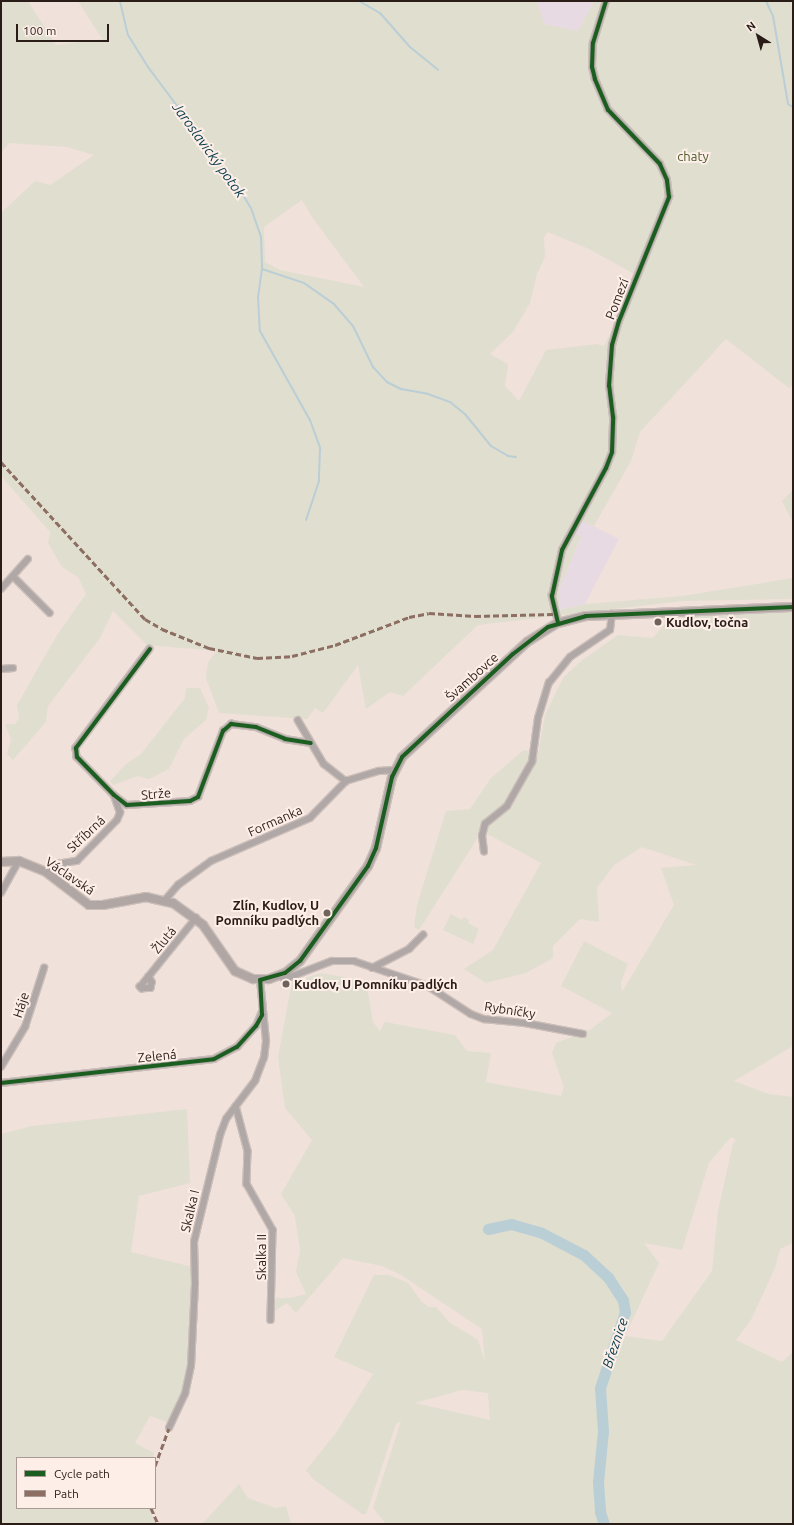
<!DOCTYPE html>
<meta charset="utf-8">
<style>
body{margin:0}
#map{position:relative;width:794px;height:1525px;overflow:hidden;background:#f1e1db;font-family:Ubuntu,sans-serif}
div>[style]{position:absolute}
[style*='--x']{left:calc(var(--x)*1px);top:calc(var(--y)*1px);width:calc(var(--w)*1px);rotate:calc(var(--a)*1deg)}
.industrial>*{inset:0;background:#e8dae3}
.green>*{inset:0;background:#e0decf}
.stream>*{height:2px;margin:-1px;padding:0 1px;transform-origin:1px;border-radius:1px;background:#baced6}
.river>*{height:11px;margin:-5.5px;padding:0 5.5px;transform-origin:5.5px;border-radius:5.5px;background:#baced6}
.roads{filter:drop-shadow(1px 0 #ccbfba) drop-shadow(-1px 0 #ccbfba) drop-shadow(0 1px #ccbfba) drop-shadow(0 -1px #ccbfba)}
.street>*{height:5.5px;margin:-2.75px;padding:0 2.75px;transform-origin:2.75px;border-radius:2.75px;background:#b0a8a6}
.secondary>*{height:8px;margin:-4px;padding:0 4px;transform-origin:4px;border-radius:4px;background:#b0a6a4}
.quiet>*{height:3px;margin-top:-1.5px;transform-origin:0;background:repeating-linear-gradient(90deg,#8d6e63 0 6px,transparent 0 9px)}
.cycleway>*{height:4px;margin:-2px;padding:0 2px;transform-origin:2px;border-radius:2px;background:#1b5e20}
.dots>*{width:11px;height:11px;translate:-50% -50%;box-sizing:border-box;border:2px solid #fdeee8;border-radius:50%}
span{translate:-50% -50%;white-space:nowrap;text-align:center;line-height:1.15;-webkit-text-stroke:4px #fdeee8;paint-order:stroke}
.park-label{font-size:13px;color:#4c5c2d}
.street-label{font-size:13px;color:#2a1d18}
.poi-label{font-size:13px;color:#2a1d18;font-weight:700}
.left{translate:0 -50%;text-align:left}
.right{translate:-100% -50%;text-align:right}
.water-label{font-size:14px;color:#043a49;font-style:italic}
.frame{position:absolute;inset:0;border:2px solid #2a1d18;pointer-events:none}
.legend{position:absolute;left:16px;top:1457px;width:140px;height:52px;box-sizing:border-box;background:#fdeee8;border:1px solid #a99a95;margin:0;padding:5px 7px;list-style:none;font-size:12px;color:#2a1d18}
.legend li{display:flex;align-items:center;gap:8px;height:20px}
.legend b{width:20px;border:1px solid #a99a95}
.north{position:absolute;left:738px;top:16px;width:40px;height:40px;-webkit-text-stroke:3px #fdeee8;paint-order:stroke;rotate:323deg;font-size:11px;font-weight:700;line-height:16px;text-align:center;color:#2a1d18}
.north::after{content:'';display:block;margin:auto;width:14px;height:18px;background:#2a1d18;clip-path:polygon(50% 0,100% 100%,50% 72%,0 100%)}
.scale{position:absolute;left:16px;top:24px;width:93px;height:18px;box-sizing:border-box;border:2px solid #2a1d18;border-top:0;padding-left:5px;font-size:12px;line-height:14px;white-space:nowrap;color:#2a1d18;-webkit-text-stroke:3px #fdeee8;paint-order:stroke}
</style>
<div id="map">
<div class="industrial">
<i style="clip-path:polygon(537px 1px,594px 1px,578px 31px,544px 24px)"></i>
<i style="clip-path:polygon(581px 520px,619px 539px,585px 604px,559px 610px,559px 589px,581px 537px,574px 533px)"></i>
</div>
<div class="green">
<i style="clip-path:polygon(evenodd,1px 1px,28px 1px,56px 45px,102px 39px,78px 1px,537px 1px,544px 24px,578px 31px,594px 1px,790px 1px,793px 12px,793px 385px,789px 388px,726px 339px,640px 432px,631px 461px,594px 526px,581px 521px,575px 533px,581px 537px,559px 589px,559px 610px,585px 604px,682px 596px,793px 578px,793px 599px,683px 601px,478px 625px,403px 696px,390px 692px,366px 709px,358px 665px,323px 713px,315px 708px,307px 719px,219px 713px,206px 678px,208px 662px,217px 651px,147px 645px,113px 611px,100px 638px,48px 706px,46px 722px,13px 760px,7px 754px,11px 739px,5px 724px,15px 724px,19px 718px,17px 705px,57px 635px,86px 594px,78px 577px,62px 567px,48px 543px,50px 532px,1px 476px,1px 213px,35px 181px,50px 185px,94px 155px,67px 147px,9px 143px,1px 153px,1px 1px,302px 200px,312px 217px,364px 287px,280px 270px,265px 262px,264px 227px,302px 200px,1px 1px,548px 232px,589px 249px,638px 276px,604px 346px,597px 344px,546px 350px,519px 401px,505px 386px,508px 364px,490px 354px,513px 332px,530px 303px,537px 274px,545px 257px,544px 237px,548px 232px)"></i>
<i style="clip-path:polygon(793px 490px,793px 523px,782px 501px)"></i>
<i style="clip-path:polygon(evenodd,793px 611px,793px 1046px,734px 1081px,769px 1094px,793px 1097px,793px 1243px,780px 1249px,775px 1268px,751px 1320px,736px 1340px,782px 1362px,793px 1352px,793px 1524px,386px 1524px,373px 1508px,401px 1421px,396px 1424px,368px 1509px,366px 1514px,362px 1514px,313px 1479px,306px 1470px,336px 1433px,373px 1374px,334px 1357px,374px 1275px,389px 1275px,408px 1283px,422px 1302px,429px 1307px,436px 1307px,449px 1322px,478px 1340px,485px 1362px,482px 1329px,401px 1275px,382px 1266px,343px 1258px,296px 1313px,287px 1303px,273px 1312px,273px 1298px,290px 1298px,306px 1294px,296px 1272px,300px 1251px,295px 1216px,281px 1194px,312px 1140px,285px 1108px,278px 1057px,292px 982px,321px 973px,366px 981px,373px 1022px,380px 1031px,385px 1022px,455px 1035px,467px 1051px,491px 1053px,486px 1082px,561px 1096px,564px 1087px,552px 1053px,556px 1043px,590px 1030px,612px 1013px,561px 986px,584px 941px,628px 964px,621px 982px,622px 992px,674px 905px,661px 868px,696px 865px,642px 847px,614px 865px,597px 888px,599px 922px,580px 919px,553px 946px,553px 958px,526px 973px,486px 983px,464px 969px,493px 950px,541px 863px,482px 831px,419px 930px,414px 927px,417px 905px,446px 811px,470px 809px,491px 778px,524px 750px,538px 754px,545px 715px,563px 678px,581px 661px,618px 635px,653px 638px,671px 617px,793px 611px,731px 1137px,736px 1140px,733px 1143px,718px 1211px,712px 1271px,662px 1341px,625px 1336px,659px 1263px,644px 1243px,682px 1250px,709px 1163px,731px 1137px,793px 611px,462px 1390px,488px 1393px,490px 1420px,415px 1403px,462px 1390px)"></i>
<i style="clip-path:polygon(186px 688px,200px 688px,209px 708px,206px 720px,184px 739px,169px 769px,149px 779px,138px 776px,113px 785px,110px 781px,126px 764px,141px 754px,185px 698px)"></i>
<i style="clip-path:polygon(451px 914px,462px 920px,464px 917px,469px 920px,468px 923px,479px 929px,473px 944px,443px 930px)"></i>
<i style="clip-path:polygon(187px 1109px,190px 1183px,139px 1196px,131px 1252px,193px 1267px,188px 1363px,183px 1393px,169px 1423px,150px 1416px,135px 1443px,154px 1453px,153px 1458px,17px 1458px,17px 1508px,149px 1508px,156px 1524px,1px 1524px,1px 1134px,32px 1126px)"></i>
<i style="clip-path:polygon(239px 1484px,248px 1498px,276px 1508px,286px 1506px,291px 1524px,202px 1524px)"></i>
</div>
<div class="stream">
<i style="--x:120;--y:1;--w:35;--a:77"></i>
<i style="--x:128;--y:35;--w:38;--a:58"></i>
<i style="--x:148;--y:67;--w:154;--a:53.2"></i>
<i style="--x:240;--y:190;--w:21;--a:59"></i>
<i style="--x:251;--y:208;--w:31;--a:71"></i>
<i style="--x:261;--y:237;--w:32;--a:88"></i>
<i style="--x:262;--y:269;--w:44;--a:18.4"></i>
<i style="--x:304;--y:283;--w:35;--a:35"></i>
<i style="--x:333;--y:303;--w:30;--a:49"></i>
<i style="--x:353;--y:326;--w:46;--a:64"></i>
<i style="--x:373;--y:367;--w:21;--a:47"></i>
<i style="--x:387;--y:382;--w:16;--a:27"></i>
<i style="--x:401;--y:389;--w:27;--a:10"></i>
<i style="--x:428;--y:394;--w:23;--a:20"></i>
<i style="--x:450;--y:402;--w:19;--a:39"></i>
<i style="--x:465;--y:414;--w:41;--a:50.9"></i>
<i style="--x:491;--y:446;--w:20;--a:30"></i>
<i style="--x:508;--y:456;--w:8;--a:7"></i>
<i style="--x:359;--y:1;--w:24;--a:30"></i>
<i style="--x:380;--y:13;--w:45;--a:48.6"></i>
<i style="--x:410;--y:47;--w:36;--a:39"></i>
<i style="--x:766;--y:1;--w:17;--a:65"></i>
<i style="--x:773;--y:16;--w:89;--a:80.3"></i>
<i style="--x:788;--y:104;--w:6;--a:31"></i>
<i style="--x:262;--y:269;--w:28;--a:98"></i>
<i style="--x:258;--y:297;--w:34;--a:87"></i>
<i style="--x:260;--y:331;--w:102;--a:60.7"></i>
<i style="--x:310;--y:420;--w:30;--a:70"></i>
<i style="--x:320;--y:448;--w:33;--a:92"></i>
<i style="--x:319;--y:481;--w:41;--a:108.4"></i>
</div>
<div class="river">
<i style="--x:488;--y:1229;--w:24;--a:-12"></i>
<i style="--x:511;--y:1224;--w:32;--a:16"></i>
<i style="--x:542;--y:1233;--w:47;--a:27.6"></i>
<i style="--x:584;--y:1255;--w:33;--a:43"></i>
<i style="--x:608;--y:1277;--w:27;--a:57"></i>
<i style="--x:623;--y:1300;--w:12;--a:81"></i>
<i style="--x:625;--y:1312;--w:80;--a:108.2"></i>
<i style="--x:600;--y:1388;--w:43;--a:86"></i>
<i style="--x:603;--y:1431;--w:51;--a:95.6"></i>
<i style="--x:598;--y:1482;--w:30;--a:86"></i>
<i style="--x:600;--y:1512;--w:13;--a:72"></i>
</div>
<div class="roads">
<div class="street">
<i style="--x:13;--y:576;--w:52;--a:45"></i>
<i style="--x:1;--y:589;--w:40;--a:-48"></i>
<i style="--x:558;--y:623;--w:28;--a:-103"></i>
<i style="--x:552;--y:596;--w:47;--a:-77.7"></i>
<i style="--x:562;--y:550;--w:93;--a:-61.8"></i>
<i style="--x:606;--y:468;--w:17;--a:-69"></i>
<i style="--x:612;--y:452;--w:35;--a:-88"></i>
<i style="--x:613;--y:417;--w:31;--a:-97"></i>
<i style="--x:609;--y:386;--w:41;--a:-85.8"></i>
<i style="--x:612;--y:345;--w:25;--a:-74"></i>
<i style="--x:619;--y:321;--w:134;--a:-68"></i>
<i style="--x:669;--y:197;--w:17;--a:-97"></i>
<i style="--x:667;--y:180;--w:17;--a:-114"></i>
<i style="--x:660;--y:164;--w:75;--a:-133.9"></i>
<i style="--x:608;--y:110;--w:34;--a:-113"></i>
<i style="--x:595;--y:79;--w:12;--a:-104"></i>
<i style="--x:592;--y:67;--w:24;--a:-88"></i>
<i style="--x:593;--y:43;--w:44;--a:-72.8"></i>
<i style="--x:150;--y:649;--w:124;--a:126.8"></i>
<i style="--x:76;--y:748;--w:9;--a:84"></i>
<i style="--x:77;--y:757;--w:53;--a:45.8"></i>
<i style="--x:114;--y:795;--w:16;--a:38"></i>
<i style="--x:127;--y:805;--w:63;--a:-3.6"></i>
<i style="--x:190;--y:801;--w:9;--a:-27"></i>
<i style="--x:198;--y:797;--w:71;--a:-69.3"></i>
<i style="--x:223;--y:731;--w:11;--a:-41"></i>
<i style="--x:231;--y:724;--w:25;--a:7"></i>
<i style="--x:256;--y:727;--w:31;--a:22"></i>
<i style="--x:285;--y:739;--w:26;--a:9"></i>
<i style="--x:1;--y:669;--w:12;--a:-5"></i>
<i style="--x:298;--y:720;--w:51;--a:59.4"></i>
<i style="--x:324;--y:764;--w:28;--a:38"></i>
<i style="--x:484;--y:852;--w:16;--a:-97"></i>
<i style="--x:482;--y:836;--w:12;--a:-76"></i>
<i style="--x:485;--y:824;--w:28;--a:-39"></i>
<i style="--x:507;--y:806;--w:51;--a:-60.4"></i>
<i style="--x:532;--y:762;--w:44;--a:-82.2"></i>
<i style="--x:538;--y:718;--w:37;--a:-73"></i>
<i style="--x:549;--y:683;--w:33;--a:-51"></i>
<i style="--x:570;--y:657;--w:48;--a:-34"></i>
<i style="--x:610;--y:630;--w:16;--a:-83"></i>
<i style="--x:46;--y:872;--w:14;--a:-36"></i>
<i style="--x:57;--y:864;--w:20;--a:-9"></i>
<i style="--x:77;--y:861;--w:57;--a:-45.7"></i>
<i style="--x:117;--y:820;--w:8;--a:-67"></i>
<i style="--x:120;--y:813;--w:18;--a:-109"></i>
<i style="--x:1;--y:893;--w:37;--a:-61"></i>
<i style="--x:165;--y:900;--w:20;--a:-49"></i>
<i style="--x:178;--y:885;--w:41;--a:-36"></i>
<i style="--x:211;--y:861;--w:108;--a:-23.5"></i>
<i style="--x:310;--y:818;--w:52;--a:-45.8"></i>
<i style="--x:346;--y:781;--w:34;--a:-17"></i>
<i style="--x:379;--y:771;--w:15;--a:-4"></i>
<i style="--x:372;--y:968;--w:42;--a:-27.2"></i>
<i style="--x:409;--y:949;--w:20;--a:-45"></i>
<i style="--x:279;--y:975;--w:7;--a:34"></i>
<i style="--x:285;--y:979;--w:50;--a:-21"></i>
<i style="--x:332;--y:961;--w:22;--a:0"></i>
<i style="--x:354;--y:961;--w:78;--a:18.7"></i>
<i style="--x:428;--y:986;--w:51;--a:33.1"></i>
<i style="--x:471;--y:1014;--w:14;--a:21"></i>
<i style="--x:484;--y:1019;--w:41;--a:5.6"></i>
<i style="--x:525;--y:1023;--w:59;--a:10.7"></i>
<i style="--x:149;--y:976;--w:7;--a:63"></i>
<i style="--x:152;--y:982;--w:6;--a:99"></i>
<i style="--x:151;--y:988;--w:9;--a:174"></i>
<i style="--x:142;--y:989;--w:3;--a:-135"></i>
<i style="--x:140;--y:987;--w:27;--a:-51"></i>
<i style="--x:157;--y:966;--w:62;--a:-50.9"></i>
<i style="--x:1;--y:1067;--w:47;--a:-59"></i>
<i style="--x:25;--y:1027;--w:62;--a:-72.1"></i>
<i style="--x:1;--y:1083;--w:214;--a:-6.4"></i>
<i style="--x:214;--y:1059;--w:26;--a:-28"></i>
<i style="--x:237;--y:1047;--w:28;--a:-48"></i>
<i style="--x:256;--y:1026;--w:15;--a:-67"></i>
<i style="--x:236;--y:1106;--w:47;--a:75.1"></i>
<i style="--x:248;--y:1151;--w:33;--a:92"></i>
<i style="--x:247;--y:1184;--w:53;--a:60.5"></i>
<i style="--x:273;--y:1230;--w:90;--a:91.3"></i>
<i style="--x:169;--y:1428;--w:38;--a:-65"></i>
<i style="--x:185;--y:1394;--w:29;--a:-78"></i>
<i style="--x:191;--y:1366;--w:83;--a:-87.2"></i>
<i style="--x:195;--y:1283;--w:41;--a:-91.4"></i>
<i style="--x:194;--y:1242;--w:110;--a:-76.3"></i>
<i style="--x:220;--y:1135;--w:17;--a:-69"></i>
<i style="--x:226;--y:1119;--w:48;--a:-52.7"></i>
<i style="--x:255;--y:1081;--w:25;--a:-69"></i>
<i style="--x:264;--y:1058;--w:17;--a:-83"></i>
<i style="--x:266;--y:1041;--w:61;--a:-95.6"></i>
</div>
<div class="secondary">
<i style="--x:1;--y:862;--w:18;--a:-3"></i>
<i style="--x:19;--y:861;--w:29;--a:22"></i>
<i style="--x:46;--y:872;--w:54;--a:37.5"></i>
<i style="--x:89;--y:905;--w:14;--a:0"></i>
<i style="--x:103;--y:905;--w:44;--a:-10.5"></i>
<i style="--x:146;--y:897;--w:28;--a:13"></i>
<i style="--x:173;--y:903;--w:37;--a:36"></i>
<i style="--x:203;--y:925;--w:56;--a:55.2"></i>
<i style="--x:235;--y:971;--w:20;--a:24"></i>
<i style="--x:253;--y:979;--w:16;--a:0"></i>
<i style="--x:269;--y:979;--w:17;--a:-21"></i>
<i style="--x:285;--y:973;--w:19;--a:-39"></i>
<i style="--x:300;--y:961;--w:117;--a:-54.4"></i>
<i style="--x:368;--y:866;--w:20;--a:-66"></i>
<i style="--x:376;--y:848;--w:73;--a:-77.3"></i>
<i style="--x:392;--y:777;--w:22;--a:-63"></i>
<i style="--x:402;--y:757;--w:170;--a:-42.6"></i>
<i style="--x:527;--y:642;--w:36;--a:-32"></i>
<i style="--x:558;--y:623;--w:29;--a:-14"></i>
<i style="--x:586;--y:616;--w:207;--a:-2.5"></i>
</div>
</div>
<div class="quiet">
<i style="--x:1;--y:462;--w:213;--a:47.5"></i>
<i style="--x:145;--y:619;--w:20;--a:30"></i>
<i style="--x:162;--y:629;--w:51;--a:22"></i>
<i style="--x:209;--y:648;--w:49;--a:11.8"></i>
<i style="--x:257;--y:658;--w:35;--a:-3"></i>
<i style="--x:292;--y:656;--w:44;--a:-14.3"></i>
<i style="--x:335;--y:645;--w:79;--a:-20.7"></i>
<i style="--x:409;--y:617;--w:20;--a:-11"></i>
<i style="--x:429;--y:613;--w:46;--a:3.7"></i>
<i style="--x:475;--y:616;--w:79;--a:-1.5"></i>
<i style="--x:155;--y:1466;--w:40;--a:-69.8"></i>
<i style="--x:151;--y:1508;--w:17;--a:66"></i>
</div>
<div class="cycleway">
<i style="--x:558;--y:623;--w:28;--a:-103"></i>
<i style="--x:552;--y:596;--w:47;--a:-77.7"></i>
<i style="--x:562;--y:550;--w:93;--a:-61.8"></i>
<i style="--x:606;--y:468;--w:17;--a:-69"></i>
<i style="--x:612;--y:452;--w:35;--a:-88"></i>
<i style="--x:613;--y:417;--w:31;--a:-97"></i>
<i style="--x:609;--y:386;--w:41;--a:-85.8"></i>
<i style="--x:612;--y:345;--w:25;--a:-74"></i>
<i style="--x:619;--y:321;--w:134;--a:-68"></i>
<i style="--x:669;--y:197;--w:17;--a:-97"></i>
<i style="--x:667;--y:180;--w:17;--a:-114"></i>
<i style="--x:660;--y:164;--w:75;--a:-133.9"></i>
<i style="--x:608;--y:110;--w:34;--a:-113"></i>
<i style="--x:595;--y:79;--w:12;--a:-104"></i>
<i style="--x:592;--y:67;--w:24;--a:-88"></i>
<i style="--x:593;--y:43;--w:44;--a:-72.8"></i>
<i style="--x:150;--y:649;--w:124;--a:126.8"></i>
<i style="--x:76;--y:748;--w:9;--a:84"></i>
<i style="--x:77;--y:757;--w:53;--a:45.8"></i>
<i style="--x:114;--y:795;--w:16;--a:38"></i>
<i style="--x:127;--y:805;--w:63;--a:-3.6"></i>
<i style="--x:190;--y:801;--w:9;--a:-27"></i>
<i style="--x:198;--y:797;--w:71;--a:-69.3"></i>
<i style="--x:223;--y:731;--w:11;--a:-41"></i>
<i style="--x:231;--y:724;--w:25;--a:7"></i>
<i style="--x:256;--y:727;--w:31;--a:22"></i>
<i style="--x:285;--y:739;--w:26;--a:9"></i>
<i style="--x:1;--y:1083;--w:214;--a:-6.4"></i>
<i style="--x:214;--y:1059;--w:26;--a:-28"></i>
<i style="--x:237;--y:1047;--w:28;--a:-48"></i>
<i style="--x:256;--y:1026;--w:13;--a:-61"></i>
<i style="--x:262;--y:1015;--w:35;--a:-93"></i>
<i style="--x:260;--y:980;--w:26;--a:-16"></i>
<i style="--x:285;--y:973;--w:19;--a:-39"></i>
<i style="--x:300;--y:961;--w:117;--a:-54.4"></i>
<i style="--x:368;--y:866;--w:20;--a:-66"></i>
<i style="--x:376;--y:848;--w:73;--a:-77.3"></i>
<i style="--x:392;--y:777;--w:22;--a:-63"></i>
<i style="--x:402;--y:757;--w:151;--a:-42.9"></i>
<i style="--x:513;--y:654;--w:44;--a:-37.6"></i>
<i style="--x:548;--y:627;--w:40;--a:-16"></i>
<i style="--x:586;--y:616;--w:207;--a:-2.5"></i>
</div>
<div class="dots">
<i style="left:658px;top:622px;background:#70625c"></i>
<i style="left:327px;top:913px;background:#70625c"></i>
<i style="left:286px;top:984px;background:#70625c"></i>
</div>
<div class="park-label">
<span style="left:693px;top:156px">chaty</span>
</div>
<div class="street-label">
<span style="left:617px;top:299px;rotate:-69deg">Pomezí</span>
<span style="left:472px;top:677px;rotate:-42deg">Švambovce</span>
<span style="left:156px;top:794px;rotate:-5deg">Strže</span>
<span style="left:275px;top:821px;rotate:-24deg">Formanka</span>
<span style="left:86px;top:834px;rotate:-43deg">Stříbrná</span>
<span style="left:70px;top:876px;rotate:34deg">Václavská</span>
<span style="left:164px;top:940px;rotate:-51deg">Žlutá</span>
<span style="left:21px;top:1005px;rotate:-72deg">Háje</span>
<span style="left:510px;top:1010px;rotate:9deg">Rybníčky</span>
<span style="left:157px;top:1056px;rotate:-6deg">Zelená</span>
<span style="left:190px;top:1211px;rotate:-77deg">Skalka I</span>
<span style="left:261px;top:1257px;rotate:-90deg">Skalka II</span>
</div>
<div class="poi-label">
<span class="left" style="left:666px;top:622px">Kudlov, točna</span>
<span class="right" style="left:319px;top:913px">Zlín, Kudlov, U<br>Pomníku padlých</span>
<span class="left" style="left:294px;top:984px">Kudlov, U Pomníku padlých</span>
</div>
<div class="water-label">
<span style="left:209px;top:150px;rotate:54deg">Jaroslavický potok</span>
<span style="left:615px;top:1343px;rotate:-71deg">Březnice</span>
</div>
<div class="frame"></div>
<ul class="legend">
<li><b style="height:5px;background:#1b5e20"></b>Cycle path</li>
<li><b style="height:5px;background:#8d6e63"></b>Path</li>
</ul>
<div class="north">N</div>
<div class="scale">100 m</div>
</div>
